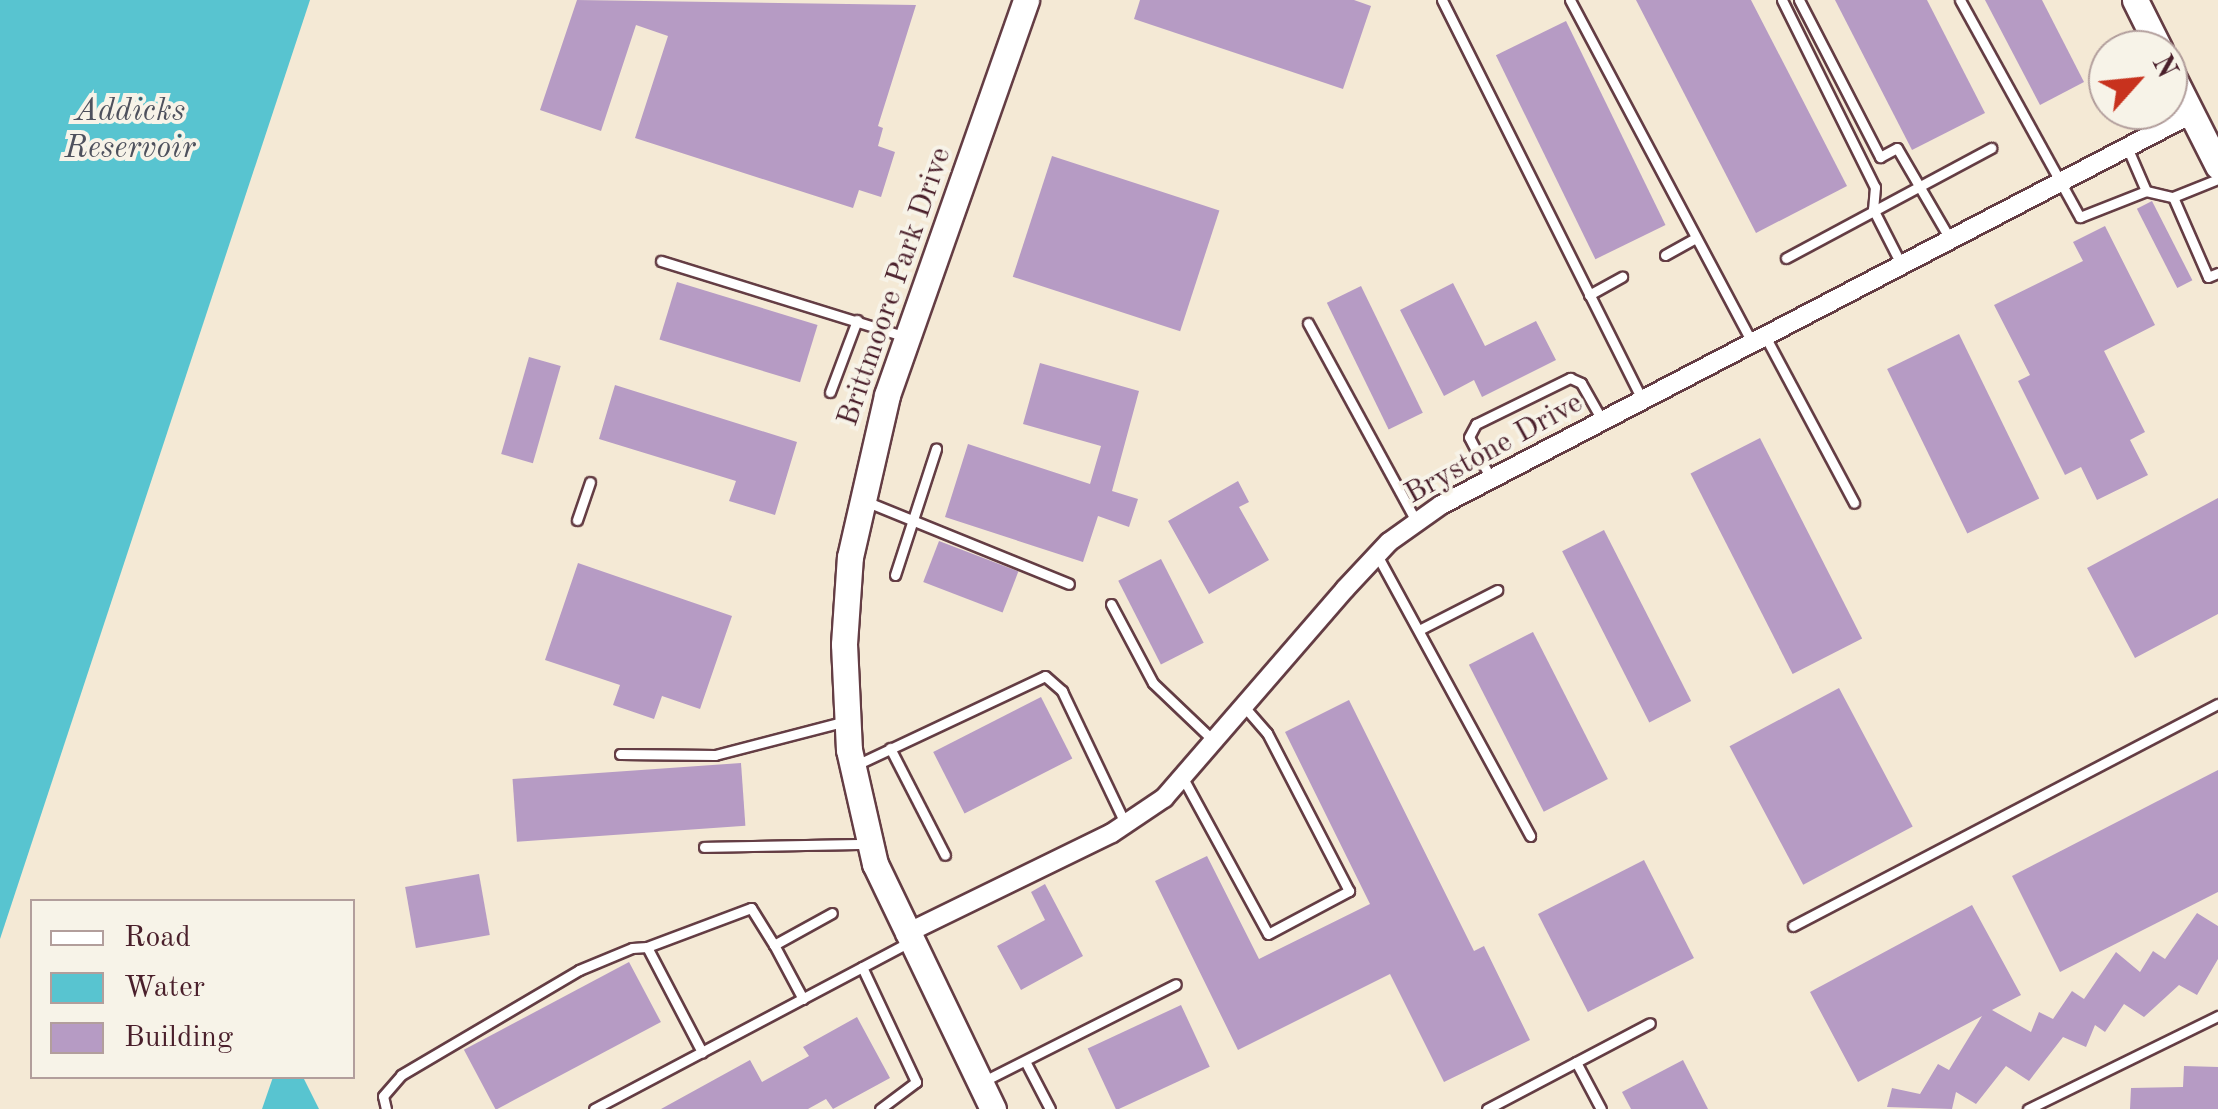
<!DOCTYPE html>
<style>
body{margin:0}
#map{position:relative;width:2218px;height:1109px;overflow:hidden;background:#f4e9d5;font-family:"Old Standard TT",serif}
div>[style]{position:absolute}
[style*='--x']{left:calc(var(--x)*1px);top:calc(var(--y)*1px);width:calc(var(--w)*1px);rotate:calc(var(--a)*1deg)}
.water>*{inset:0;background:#58c4d0}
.building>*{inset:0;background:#b69bc4;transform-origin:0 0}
.roads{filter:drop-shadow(2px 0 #643d44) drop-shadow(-2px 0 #643d44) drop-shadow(0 2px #643d44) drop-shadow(0 -2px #643d44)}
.lane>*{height:9px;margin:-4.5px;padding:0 4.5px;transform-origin:4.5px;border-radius:4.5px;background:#fff}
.street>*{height:18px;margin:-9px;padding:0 9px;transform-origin:9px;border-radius:9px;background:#fff}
.secondary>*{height:25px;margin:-12.5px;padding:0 12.5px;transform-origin:12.5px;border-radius:12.5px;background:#fff}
span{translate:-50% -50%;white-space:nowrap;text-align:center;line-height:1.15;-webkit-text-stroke:8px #f7f3e8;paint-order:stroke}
.street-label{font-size:30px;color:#4a1f2b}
.water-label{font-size:32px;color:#4e515d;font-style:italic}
.legend{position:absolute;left:30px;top:899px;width:325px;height:180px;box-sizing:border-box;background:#f7f3e8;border:2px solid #b29e9c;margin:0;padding:12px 18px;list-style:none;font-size:30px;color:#4a1f2b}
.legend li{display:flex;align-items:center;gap:20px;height:50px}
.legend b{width:50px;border:2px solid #b29e9c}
.north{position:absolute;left:2088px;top:30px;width:100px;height:100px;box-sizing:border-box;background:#f7f3e8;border:2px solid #b29e9c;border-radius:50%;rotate:63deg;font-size:28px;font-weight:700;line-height:40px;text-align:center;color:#4a1f2b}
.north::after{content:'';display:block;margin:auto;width:35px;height:45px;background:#c8321e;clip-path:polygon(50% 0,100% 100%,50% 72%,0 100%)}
</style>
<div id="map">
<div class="water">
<i style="clip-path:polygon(0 0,310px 0,0 939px)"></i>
<i style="clip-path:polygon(273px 1077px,303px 1077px,319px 1109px,262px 1109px)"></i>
</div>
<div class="building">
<i style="clip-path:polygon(577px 0,916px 5px,878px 126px,883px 128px,878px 146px,895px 152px,881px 197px,859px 190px,853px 208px,635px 138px,668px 36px,636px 25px,601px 131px,540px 110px)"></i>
<i style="clip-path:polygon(1140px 0,1354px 0,1371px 6px,1343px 89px,1134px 19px)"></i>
<i style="clip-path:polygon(1636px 0,1751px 0,1847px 186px,1756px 233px)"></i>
<i style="clip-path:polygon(1835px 0,1927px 0,1985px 113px,1912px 150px)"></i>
<i style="clip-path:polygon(1985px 0,2042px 0,2084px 82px,2040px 105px)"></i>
<i style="left:1566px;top:21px;width:227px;height:78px;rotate:64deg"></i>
<i style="left:1052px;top:156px;width:176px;height:127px;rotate:18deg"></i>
<i style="left:2152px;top:201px;width:89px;height:17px;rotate:63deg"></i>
<i style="clip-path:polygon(2105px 226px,2155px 325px,2104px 351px,2145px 432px,2130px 440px,2148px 475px,2097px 500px,2081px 467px,2065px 475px,2018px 381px,2030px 375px,1994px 305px,2083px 261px,2073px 242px)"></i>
<i style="left:677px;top:282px;width:147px;height:60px;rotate:17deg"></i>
<i style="clip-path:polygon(1453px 283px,1485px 346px,1536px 321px,1556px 360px,1482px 397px,1474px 380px,1444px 396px,1400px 310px)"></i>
<i style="left:1361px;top:286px;width:141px;height:38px;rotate:64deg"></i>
<i style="left:1959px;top:334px;width:183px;height:80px;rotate:64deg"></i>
<i style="left:529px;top:357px;width:33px;height:101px;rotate:16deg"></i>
<i style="clip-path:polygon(1040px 363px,1139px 391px,1112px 491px,1138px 499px,1129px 527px,1098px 516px,1083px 562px,945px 517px,968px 444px,1090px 484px,1101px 446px,1023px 424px)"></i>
<i style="clip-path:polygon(615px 385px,797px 442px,775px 515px,729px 501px,736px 481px,599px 439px)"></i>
<i style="left:1760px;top:438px;width:225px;height:78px;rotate:63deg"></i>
<i style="clip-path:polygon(1238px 481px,1249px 502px,1239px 507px,1269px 560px,1209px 594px,1168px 521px)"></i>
<i style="clip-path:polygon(2218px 498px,2218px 614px,2135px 658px,2087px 568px)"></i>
<i style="left:1604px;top:530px;width:192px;height:47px;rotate:63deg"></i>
<i style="left:939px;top:541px;width:85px;height:44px;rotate:21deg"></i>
<i style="left:1161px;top:559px;width:94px;height:48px;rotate:63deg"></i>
<i style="clip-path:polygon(578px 563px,732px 616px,700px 709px,662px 696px,654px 719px,613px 705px,620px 685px,545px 660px)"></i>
<i style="left:1533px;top:632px;width:165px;height:72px;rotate:63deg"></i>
<i style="left:1839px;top:688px;width:157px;height:124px;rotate:62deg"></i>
<i style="left:1041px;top:697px;width:69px;height:121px;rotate:63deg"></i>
<i style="clip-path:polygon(1349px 700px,1474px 951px,1484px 946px,1530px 1040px,1444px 1082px,1390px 974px,1238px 1050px,1155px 881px,1207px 856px,1259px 959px,1370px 904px,1285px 732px)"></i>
<i style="left:741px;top:763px;width:63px;height:229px;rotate:86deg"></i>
<i style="clip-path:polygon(2218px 770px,2218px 892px,2060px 972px,2012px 876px)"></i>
<i style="left:1644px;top:860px;width:110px;height:119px;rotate:63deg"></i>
<i style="left:479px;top:874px;width:62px;height:75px;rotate:80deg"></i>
<i style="clip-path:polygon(1045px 884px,1083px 956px,1021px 990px,997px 946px,1045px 920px,1031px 892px)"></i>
<i style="clip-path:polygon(1972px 905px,2021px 995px,1992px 1010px,2031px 1032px,2039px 1012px,2053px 1019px,2072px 991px,2084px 999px,2116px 952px,2140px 972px,2153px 951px,2165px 959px,2197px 913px,2218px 926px,2218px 959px,2197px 995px,2179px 985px,2144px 1017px,2124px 1004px,2105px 1032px,2095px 1025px,2086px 1047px,2063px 1037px,2029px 1081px,2006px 1066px,1976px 1104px,1956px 1092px,1952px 1109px,1887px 1107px,1892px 1088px,1920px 1094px,1938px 1064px,1949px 1070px,1982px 1016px,1858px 1082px,1810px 992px)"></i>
<i style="left:629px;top:962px;width:68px;height:187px;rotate:62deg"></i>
<i style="left:1181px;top:1005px;width:68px;height:103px;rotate:65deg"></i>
<i style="clip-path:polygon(857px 1017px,890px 1078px,833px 1109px,826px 1099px,808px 1109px,661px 1109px,750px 1060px,762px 1082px,809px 1056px,803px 1047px)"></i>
<i style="clip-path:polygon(1683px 1060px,1708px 1109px,1631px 1109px,1622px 1092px)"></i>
<i style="clip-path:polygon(2184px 1066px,2218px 1067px,2218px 1109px,2130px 1109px,2131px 1088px,2183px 1087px)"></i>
</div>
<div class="roads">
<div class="lane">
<i style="--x:1442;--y:0;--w:446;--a:63.4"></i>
<i style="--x:1570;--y:0;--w:386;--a:62"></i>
<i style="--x:1782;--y:0;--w:209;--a:63.6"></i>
<i style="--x:1875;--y:187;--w:22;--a:95"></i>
<i style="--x:1873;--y:209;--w:62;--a:63"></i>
<i style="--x:1799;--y:0;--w:177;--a:62.7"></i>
<i style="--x:1880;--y:157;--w:19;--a:-28"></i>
<i style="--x:1897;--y:148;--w:105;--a:59.8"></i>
<i style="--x:1960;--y:0;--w:248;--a:61.1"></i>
<i style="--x:2080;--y:217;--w:71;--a:-21.5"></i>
<i style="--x:2146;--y:191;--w:28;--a:13"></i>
<i style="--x:2173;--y:197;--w:87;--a:66.4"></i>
<i style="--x:2208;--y:277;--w:11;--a:-22"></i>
<i style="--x:2127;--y:147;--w:48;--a:66.6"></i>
<i style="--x:2173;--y:197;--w:48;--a:-21.8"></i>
<i style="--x:1665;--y:255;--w:35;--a:-29"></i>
<i style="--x:1786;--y:258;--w:233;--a:-28.2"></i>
<i style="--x:661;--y:261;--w:254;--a:17.2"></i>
<i style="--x:1589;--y:295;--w:38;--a:-29"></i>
<i style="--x:1308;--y:323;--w:228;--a:61.4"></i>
<i style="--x:1765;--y:336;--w:189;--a:61.9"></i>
<i style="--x:830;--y:392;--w:77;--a:-69.4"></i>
<i style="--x:1491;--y:479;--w:47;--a:-117.6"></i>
<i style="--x:1469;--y:437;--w:15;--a:-62"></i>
<i style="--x:1476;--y:424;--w:105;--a:-26.1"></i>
<i style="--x:1570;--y:378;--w:12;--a:24"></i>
<i style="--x:1581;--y:383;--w:43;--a:60.4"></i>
<i style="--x:865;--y:501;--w:220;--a:22.1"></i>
<i style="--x:577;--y:520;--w:40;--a:-71.1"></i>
<i style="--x:1377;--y:555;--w:320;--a:61.4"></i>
<i style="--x:895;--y:575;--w:133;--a:-72"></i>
<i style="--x:1111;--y:604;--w:89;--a:62"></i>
<i style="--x:1153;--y:683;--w:84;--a:43.6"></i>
<i style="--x:1419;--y:630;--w:88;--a:-27.1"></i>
<i style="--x:890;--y:748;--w:120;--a:62.8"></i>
<i style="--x:620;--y:754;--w:95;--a:0.6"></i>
<i style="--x:715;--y:755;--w:132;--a:-14.5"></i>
<i style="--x:854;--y:766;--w:211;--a:-25.2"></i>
<i style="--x:1045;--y:676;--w:23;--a:41"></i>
<i style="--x:1062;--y:691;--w:148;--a:64.5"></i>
<i style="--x:1184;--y:780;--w:175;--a:61.4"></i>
<i style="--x:1268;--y:934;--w:92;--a:-28"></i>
<i style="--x:1349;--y:891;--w:178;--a:-117.4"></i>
<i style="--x:1267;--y:733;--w:33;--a:-131"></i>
<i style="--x:704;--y:847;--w:163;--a:-1.1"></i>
<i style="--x:1793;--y:926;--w:479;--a:-27.6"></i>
<i style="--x:647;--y:947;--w:111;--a:-20.6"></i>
<i style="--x:751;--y:908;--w:44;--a:58.1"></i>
<i style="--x:862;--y:967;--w:127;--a:64.8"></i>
<i style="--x:916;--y:1082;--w:45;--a:143.1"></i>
<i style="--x:803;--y:999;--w:61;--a:-118.2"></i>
<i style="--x:774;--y:945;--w:66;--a:-28.9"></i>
<i style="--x:1025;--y:1061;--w:54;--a:62.5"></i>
<i style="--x:1576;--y:1062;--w:53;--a:62"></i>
<i style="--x:982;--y:1082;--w:217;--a:-26.8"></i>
<i style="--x:386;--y:1109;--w:13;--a:-103"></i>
<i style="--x:383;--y:1096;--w:28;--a:-49"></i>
<i style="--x:401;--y:1075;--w:207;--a:-30.5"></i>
<i style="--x:579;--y:970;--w:57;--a:-22.5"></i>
<i style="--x:632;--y:948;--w:15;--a:-4"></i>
<i style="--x:647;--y:947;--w:119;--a:62.4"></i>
<i style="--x:594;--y:1109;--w:357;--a:-27.9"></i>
<i style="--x:1487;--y:1109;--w:184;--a:-27.8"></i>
<i style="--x:2028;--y:1109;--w:212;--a:-26.1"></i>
</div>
<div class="street">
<i style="--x:905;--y:934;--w:230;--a:-26"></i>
<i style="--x:1112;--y:833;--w:63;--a:-33.9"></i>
<i style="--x:1164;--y:798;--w:276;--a:-49.1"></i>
<i style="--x:1345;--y:589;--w:64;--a:-46.9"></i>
<i style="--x:1389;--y:542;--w:64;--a:-35.4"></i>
<i style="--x:1441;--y:505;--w:846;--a:-27.53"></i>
</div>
<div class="secondary">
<i style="--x:2135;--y:0;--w:56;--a:63.4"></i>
<i style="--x:2168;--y:67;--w:111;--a:63.2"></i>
<i style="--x:993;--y:1109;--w:272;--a:-115.7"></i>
<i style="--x:875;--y:864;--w:117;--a:-102.8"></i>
<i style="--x:849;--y:750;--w:106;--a:-92.7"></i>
<i style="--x:844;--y:644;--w:87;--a:-86.1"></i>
<i style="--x:850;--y:557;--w:166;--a:-77.1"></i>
<i style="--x:887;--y:395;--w:419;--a:-70.6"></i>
</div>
</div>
<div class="street-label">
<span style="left:895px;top:287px;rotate:-71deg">Brittmoore Park Drive</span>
<span style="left:1494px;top:449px;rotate:-29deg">Brystone Drive</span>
</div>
<div class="water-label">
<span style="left:130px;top:131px">Addicks<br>Reservoir</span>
</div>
<ul class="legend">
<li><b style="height:12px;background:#fff"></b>Road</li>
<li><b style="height:28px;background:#58c4d0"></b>Water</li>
<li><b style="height:28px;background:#b69bc4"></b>Building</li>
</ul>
<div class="north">N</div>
</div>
